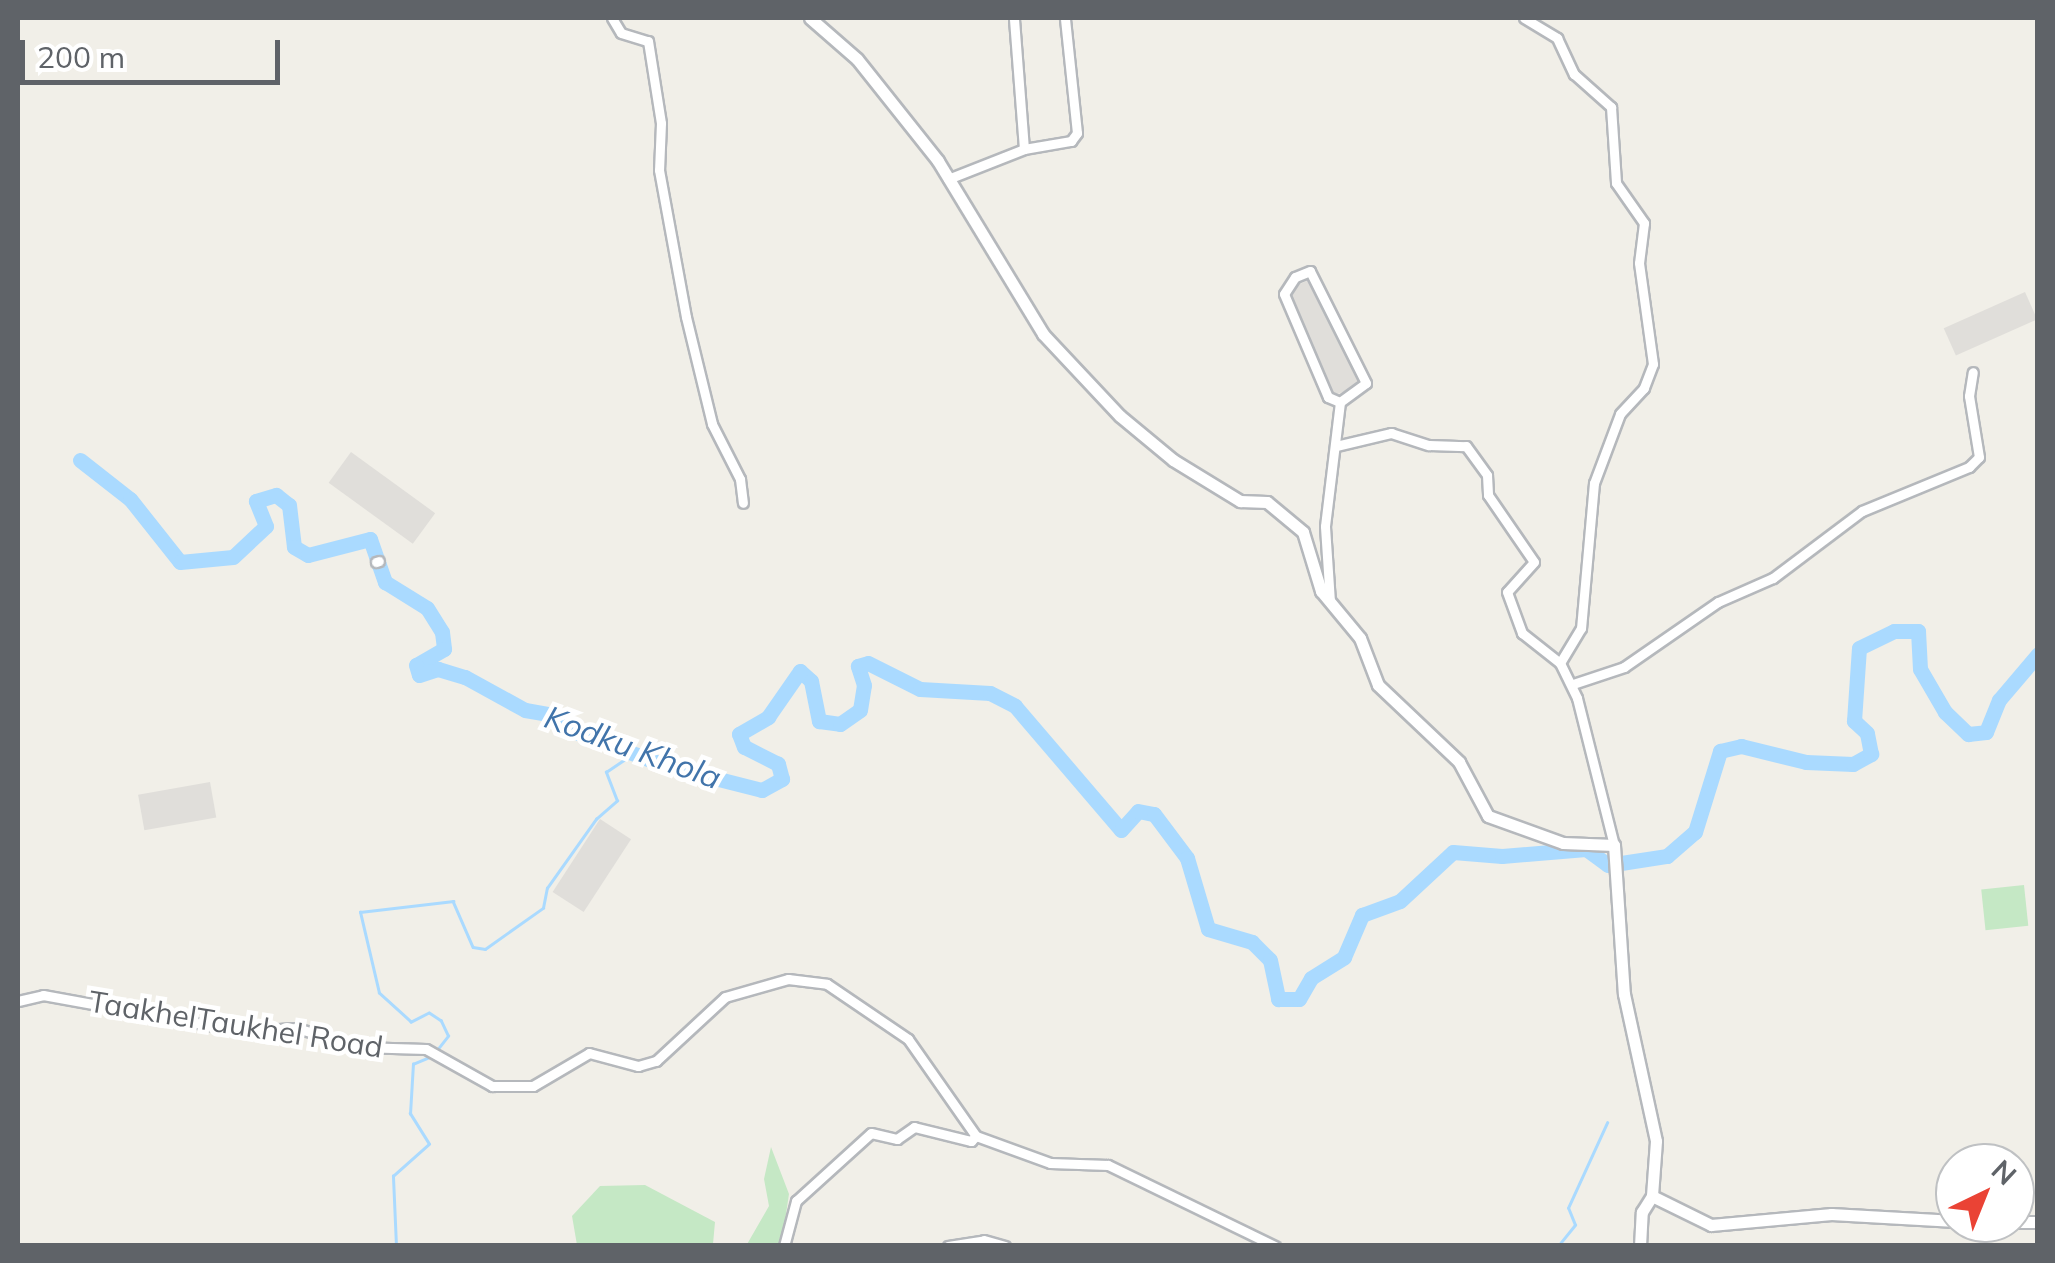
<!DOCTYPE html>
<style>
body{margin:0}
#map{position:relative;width:2055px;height:1263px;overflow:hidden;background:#f1efe8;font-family:Mulish,sans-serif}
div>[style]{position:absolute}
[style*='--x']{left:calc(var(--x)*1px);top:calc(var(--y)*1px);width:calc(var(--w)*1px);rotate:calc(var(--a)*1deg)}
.industrial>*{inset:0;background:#e0deda;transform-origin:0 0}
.green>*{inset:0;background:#c5e8c5;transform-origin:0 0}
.stream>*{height:2.5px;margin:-1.25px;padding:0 1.25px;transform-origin:1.25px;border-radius:1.25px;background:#aadaff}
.river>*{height:15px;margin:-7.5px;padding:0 7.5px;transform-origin:7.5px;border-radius:7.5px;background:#aadaff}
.roads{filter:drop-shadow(2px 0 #b5b8bc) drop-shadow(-2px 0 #b5b8bc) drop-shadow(0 2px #b5b8bc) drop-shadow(0 -2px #b5b8bc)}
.minor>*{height:9px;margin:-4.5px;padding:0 4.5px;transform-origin:4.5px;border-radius:4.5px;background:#fff}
.tertiary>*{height:11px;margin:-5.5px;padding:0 5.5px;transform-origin:5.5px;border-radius:5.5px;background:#fff}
span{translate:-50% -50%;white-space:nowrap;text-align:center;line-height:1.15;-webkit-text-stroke:9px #fff;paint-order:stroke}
.street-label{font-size:30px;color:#5f6368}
.water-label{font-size:32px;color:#4174aa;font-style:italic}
.frame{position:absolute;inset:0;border:20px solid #5f6368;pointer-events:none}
.north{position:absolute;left:1935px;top:1143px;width:100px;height:100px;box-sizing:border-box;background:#fff;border:2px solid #bfc1c3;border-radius:50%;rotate:43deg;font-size:28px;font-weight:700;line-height:40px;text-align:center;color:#5f6368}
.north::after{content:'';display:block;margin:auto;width:35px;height:45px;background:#ea4335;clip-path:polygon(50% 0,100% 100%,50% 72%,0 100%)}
.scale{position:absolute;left:20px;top:40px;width:260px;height:45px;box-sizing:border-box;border:5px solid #5f6368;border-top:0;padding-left:12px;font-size:30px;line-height:35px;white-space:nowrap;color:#5f6368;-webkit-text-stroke:8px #fff;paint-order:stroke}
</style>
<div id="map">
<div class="industrial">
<i style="left:1314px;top:278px;width:116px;height:31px;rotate:67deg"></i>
<i style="left:2025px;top:292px;width:30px;height:89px;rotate:66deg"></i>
<i style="left:351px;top:452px;width:104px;height:38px;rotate:36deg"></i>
<i style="left:210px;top:782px;width:36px;height:73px;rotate:80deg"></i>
<i style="left:600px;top:819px;width:37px;height:87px;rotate:33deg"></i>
</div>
<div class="green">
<i style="left:2024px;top:885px;width:41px;height:43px;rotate:84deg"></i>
<i style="clip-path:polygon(771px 1147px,789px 1194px,783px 1234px,778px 1245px,746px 1246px,769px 1206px,764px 1179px)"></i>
<i style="clip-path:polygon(645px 1185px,715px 1222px,713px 1244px,577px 1245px,572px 1216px,600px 1186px)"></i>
</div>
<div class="stream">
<i style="--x:437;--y:1050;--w:18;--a:-52"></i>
<i style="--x:448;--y:1036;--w:17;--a:-115"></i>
<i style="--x:441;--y:1021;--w:14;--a:-146"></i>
<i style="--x:429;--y:1013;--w:20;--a:153"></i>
<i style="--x:411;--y:1022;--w:43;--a:-137.8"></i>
<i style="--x:379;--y:993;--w:83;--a:-103.2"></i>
<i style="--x:360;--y:912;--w:94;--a:-6.7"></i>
<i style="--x:453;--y:901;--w:50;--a:66.5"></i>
<i style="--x:473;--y:947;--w:12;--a:9"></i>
<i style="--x:485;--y:949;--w:71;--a:-35.3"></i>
<i style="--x:543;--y:908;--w:20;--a:-79"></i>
<i style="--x:547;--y:888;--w:85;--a:-54.6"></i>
<i style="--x:596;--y:819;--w:28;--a:-41"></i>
<i style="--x:617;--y:801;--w:31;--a:-111"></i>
<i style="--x:606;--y:772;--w:32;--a:-34"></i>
<i style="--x:396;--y:1246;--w:70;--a:-92.5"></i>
<i style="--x:393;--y:1176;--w:48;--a:-41.6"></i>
<i style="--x:429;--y:1144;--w:36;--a:-122"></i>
<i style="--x:410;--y:1114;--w:50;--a:-86.6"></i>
<i style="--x:413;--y:1064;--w:21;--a:-23"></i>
<i style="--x:1558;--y:1246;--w:27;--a:-51"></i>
<i style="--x:1575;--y:1225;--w:18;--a:-112"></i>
<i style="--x:1568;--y:1208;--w:94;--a:-65.4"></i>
</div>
<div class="river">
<i style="--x:80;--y:460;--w:63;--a:38"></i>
<i style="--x:130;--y:499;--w:80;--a:51.6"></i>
<i style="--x:180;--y:562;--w:53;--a:-5.4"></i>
<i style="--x:233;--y:557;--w:45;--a:-43.2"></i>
<i style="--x:266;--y:526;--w:27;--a:-112"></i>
<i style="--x:256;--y:501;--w:21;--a:-17"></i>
<i style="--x:276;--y:495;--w:16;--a:38"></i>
<i style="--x:289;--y:505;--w:42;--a:83.2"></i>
<i style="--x:294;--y:547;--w:16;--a:30"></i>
<i style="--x:308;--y:555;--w:64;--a:-14.5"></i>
<i style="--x:370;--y:539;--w:46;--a:70.8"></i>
<i style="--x:385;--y:582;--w:49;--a:31.8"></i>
<i style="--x:427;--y:608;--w:28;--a:58"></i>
<i style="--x:442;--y:632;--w:17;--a:83"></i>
<i style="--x:444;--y:649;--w:32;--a:150"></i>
<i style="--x:416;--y:665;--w:10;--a:73"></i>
<i style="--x:419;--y:675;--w:20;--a:-18"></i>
<i style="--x:438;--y:669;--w:28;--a:17"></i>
<i style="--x:465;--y:677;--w:68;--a:28.8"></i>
<i style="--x:525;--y:710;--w:27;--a:10"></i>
<i style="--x:552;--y:715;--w:23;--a:40"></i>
<i style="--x:570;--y:730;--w:103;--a:20.4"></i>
<i style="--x:667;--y:766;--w:98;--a:14.2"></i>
<i style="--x:762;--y:790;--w:23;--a:-29"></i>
<i style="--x:782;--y:779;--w:16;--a:-105"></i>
<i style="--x:778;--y:764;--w:38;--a:-153"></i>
<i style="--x:744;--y:747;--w:14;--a:-111"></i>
<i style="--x:739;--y:734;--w:34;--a:-30"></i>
<i style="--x:768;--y:717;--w:56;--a:-55.2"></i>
<i style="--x:800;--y:671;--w:15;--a:42"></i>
<i style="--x:811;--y:681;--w:41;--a:78.7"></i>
<i style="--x:819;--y:721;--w:21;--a:8"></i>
<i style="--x:840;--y:724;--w:24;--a:-35"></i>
<i style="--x:860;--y:710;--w:25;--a:-81"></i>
<i style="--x:864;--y:685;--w:20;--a:-108"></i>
<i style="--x:858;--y:666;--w:10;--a:-17"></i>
<i style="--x:868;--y:663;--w:58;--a:26.6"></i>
<i style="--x:920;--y:689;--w:70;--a:3.3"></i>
<i style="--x:990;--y:693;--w:28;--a:27"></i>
<i style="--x:1015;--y:706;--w:163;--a:49.5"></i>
<i style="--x:1121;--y:830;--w:25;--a:-48"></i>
<i style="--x:1138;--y:811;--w:16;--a:11"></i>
<i style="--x:1154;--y:814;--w:55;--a:53.1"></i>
<i style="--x:1187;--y:858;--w:74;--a:73.5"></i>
<i style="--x:1208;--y:929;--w:46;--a:16.5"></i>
<i style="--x:1252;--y:942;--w:25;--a:45"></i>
<i style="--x:1270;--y:960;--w:40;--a:78"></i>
<i style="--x:1278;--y:999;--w:21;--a:0"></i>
<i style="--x:1299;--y:999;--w:24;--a:-60"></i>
<i style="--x:1311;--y:978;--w:39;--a:-32"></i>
<i style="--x:1344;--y:957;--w:46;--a:-66.8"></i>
<i style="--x:1362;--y:915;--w:40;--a:-20.2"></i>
<i style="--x:1400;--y:901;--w:72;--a:-42.8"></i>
<i style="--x:1453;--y:852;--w:49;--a:4.7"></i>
<i style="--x:1502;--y:856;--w:84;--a:-4.8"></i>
<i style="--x:1586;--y:849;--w:27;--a:36"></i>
<i style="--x:1608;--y:865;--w:60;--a:-8.7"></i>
<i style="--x:1667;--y:856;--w:37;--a:-41"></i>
<i style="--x:1695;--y:832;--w:85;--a:-72.8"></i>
<i style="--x:1720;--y:751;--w:22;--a:-13"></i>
<i style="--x:1741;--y:746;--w:67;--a:13.8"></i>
<i style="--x:1806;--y:762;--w:47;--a:2.4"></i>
<i style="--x:1853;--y:764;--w:21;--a:-29"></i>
<i style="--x:1871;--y:754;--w:21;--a:-101"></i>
<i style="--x:1867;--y:733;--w:18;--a:-137"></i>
<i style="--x:1854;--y:721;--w:73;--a:-86.1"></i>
<i style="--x:1859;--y:648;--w:39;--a:-26"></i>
<i style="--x:1894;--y:631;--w:24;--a:0"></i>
<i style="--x:1918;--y:631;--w:38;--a:87"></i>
<i style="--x:1920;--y:669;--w:50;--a:59.8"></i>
<i style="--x:1945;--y:712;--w:32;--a:44"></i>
<i style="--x:1968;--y:734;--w:18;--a:-6"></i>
<i style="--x:1986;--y:732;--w:35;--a:-68"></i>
<i style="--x:1999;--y:700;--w:60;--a:-49.7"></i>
</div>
<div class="roads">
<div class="minor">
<i style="--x:612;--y:18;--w:17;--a:59"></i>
<i style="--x:621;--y:33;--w:28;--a:17"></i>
<i style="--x:648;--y:41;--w:83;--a:81"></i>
<i style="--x:661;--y:123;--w:47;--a:92.4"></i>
<i style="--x:659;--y:170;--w:149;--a:79.6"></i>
<i style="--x:686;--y:317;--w:110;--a:76.3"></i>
<i style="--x:712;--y:424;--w:62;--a:63"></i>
<i style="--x:740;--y:479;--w:24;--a:83"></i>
<i style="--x:1524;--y:18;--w:39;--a:31"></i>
<i style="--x:1557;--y:38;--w:40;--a:65"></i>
<i style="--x:1574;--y:74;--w:50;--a:41.7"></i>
<i style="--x:1611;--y:107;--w:76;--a:86.2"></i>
<i style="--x:1616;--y:183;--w:49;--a:55"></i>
<i style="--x:1644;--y:223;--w:40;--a:97.1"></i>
<i style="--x:1639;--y:263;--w:102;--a:82.1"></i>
<i style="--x:1653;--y:364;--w:26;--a:111"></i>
<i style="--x:1644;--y:388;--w:35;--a:133"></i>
<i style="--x:1620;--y:414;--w:74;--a:110.6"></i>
<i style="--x:1594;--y:483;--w:146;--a:95.1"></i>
<i style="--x:1581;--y:628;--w:41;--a:121"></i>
<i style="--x:1560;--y:663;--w:39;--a:64"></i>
<i style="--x:1577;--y:698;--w:152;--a:75.9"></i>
<i style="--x:1024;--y:149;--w:48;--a:-9.7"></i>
<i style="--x:1071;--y:141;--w:10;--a:-53"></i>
<i style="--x:1077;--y:133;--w:116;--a:-96"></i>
<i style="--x:948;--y:179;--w:82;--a:-21.5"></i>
<i style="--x:1024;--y:149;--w:131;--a:-94.4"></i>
<i style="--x:1336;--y:446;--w:57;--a:-13.3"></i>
<i style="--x:1391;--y:433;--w:40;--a:18"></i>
<i style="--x:1429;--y:445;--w:37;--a:2"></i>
<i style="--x:1466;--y:446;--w:36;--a:54"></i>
<i style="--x:1487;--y:475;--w:20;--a:87"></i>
<i style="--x:1488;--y:495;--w:81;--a:55.5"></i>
<i style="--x:1534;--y:562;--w:40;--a:132"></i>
<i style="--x:1507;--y:592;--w:44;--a:69.9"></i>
<i style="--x:1522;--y:633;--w:48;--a:38.3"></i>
<i style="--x:376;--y:562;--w:3;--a:-18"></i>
<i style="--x:1330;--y:602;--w:76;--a:-93.8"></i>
<i style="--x:1325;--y:526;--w:125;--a:-83.1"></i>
<i style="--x:1340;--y:402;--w:32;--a:-36"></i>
<i style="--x:1366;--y:383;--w:125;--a:-116.6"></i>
<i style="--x:1310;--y:271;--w:16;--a:158"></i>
<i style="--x:1295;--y:277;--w:20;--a:123"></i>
<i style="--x:1284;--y:294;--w:112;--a:66.9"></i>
<i style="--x:1328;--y:397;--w:13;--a:23"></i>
<i style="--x:1573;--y:684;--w:54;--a:-18.4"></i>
<i style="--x:1624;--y:667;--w:114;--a:-34.7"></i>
<i style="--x:1718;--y:602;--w:60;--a:-23.6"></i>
<i style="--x:1773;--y:578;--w:111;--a:-37"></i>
<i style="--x:1862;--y:511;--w:116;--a:-22.4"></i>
<i style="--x:1969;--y:467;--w:14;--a:-45"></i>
<i style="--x:1979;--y:457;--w:62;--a:-99.3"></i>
<i style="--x:1969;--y:396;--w:24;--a:-81"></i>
<i style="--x:18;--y:1001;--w:26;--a:-13"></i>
<i style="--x:43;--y:995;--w:202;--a:10.3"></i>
<i style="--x:242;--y:1031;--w:55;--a:-3.1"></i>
<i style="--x:297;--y:1028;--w:64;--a:17.3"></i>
<i style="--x:358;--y:1047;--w:68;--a:1.7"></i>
<i style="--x:426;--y:1049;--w:76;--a:29.3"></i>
<i style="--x:492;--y:1086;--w:41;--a:0"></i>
<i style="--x:533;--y:1086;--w:65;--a:-30.5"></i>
<i style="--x:589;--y:1053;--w:51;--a:14.9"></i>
<i style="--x:638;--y:1066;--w:19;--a:-16"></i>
<i style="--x:656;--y:1061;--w:94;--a:-42.8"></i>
<i style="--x:725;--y:997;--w:66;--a:-15.9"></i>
<i style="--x:788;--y:979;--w:39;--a:7"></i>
<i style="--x:827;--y:984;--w:98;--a:34.2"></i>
<i style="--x:908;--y:1039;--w:118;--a:55"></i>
<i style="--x:976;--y:1136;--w:79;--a:20"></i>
<i style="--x:1050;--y:1163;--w:58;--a:2"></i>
<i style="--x:1108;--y:1165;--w:186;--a:25.9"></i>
<i style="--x:784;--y:1246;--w:47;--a:-75.1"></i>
<i style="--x:796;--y:1201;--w:101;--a:-42.2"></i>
<i style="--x:871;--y:1133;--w:27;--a:13"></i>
<i style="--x:897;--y:1139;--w:21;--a:-35"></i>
<i style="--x:914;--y:1127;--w:59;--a:13.8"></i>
<i style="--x:971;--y:1141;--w:7;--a:-45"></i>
<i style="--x:948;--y:1246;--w:36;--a:-9"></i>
<i style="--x:984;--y:1240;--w:22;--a:16"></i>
</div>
<div class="tertiary">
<i style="--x:810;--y:18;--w:62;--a:41.1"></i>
<i style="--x:857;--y:59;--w:130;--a:51.5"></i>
<i style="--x:938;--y:161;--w:202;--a:58.7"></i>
<i style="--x:1043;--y:334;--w:112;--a:46.8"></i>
<i style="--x:1120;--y:416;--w:69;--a:39.7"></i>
<i style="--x:1173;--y:460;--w:79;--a:31.5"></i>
<i style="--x:1240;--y:501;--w:27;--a:2"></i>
<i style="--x:1267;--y:502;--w:47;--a:39.8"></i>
<i style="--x:1303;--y:532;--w:62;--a:73"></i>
<i style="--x:1321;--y:591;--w:61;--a:50.3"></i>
<i style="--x:1360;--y:638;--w:50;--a:69"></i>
<i style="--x:1378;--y:685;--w:112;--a:43.5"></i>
<i style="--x:1459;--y:762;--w:61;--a:61.8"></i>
<i style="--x:1488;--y:816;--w:80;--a:19.8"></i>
<i style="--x:1563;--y:843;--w:51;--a:2.2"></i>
<i style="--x:1614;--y:845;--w:149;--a:86.2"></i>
<i style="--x:1624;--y:994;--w:150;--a:77.7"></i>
<i style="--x:1656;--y:1141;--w:55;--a:94.2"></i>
<i style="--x:2015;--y:1222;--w:23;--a:0"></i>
<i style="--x:1640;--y:1246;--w:34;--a:-87"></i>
<i style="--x:1642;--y:1212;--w:19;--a:-58"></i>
<i style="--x:1652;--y:1196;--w:66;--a:26.2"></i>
<i style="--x:1711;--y:1225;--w:121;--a:-5.2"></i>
<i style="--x:1831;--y:1214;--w:124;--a:3.2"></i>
</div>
</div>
<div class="street-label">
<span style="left:236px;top:1024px;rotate:9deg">TaakhelTaukhel Road</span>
</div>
<div class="water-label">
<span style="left:633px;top:747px;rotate:20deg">Kodku Khola</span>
</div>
<div class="frame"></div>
<div class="north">N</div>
<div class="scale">200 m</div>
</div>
